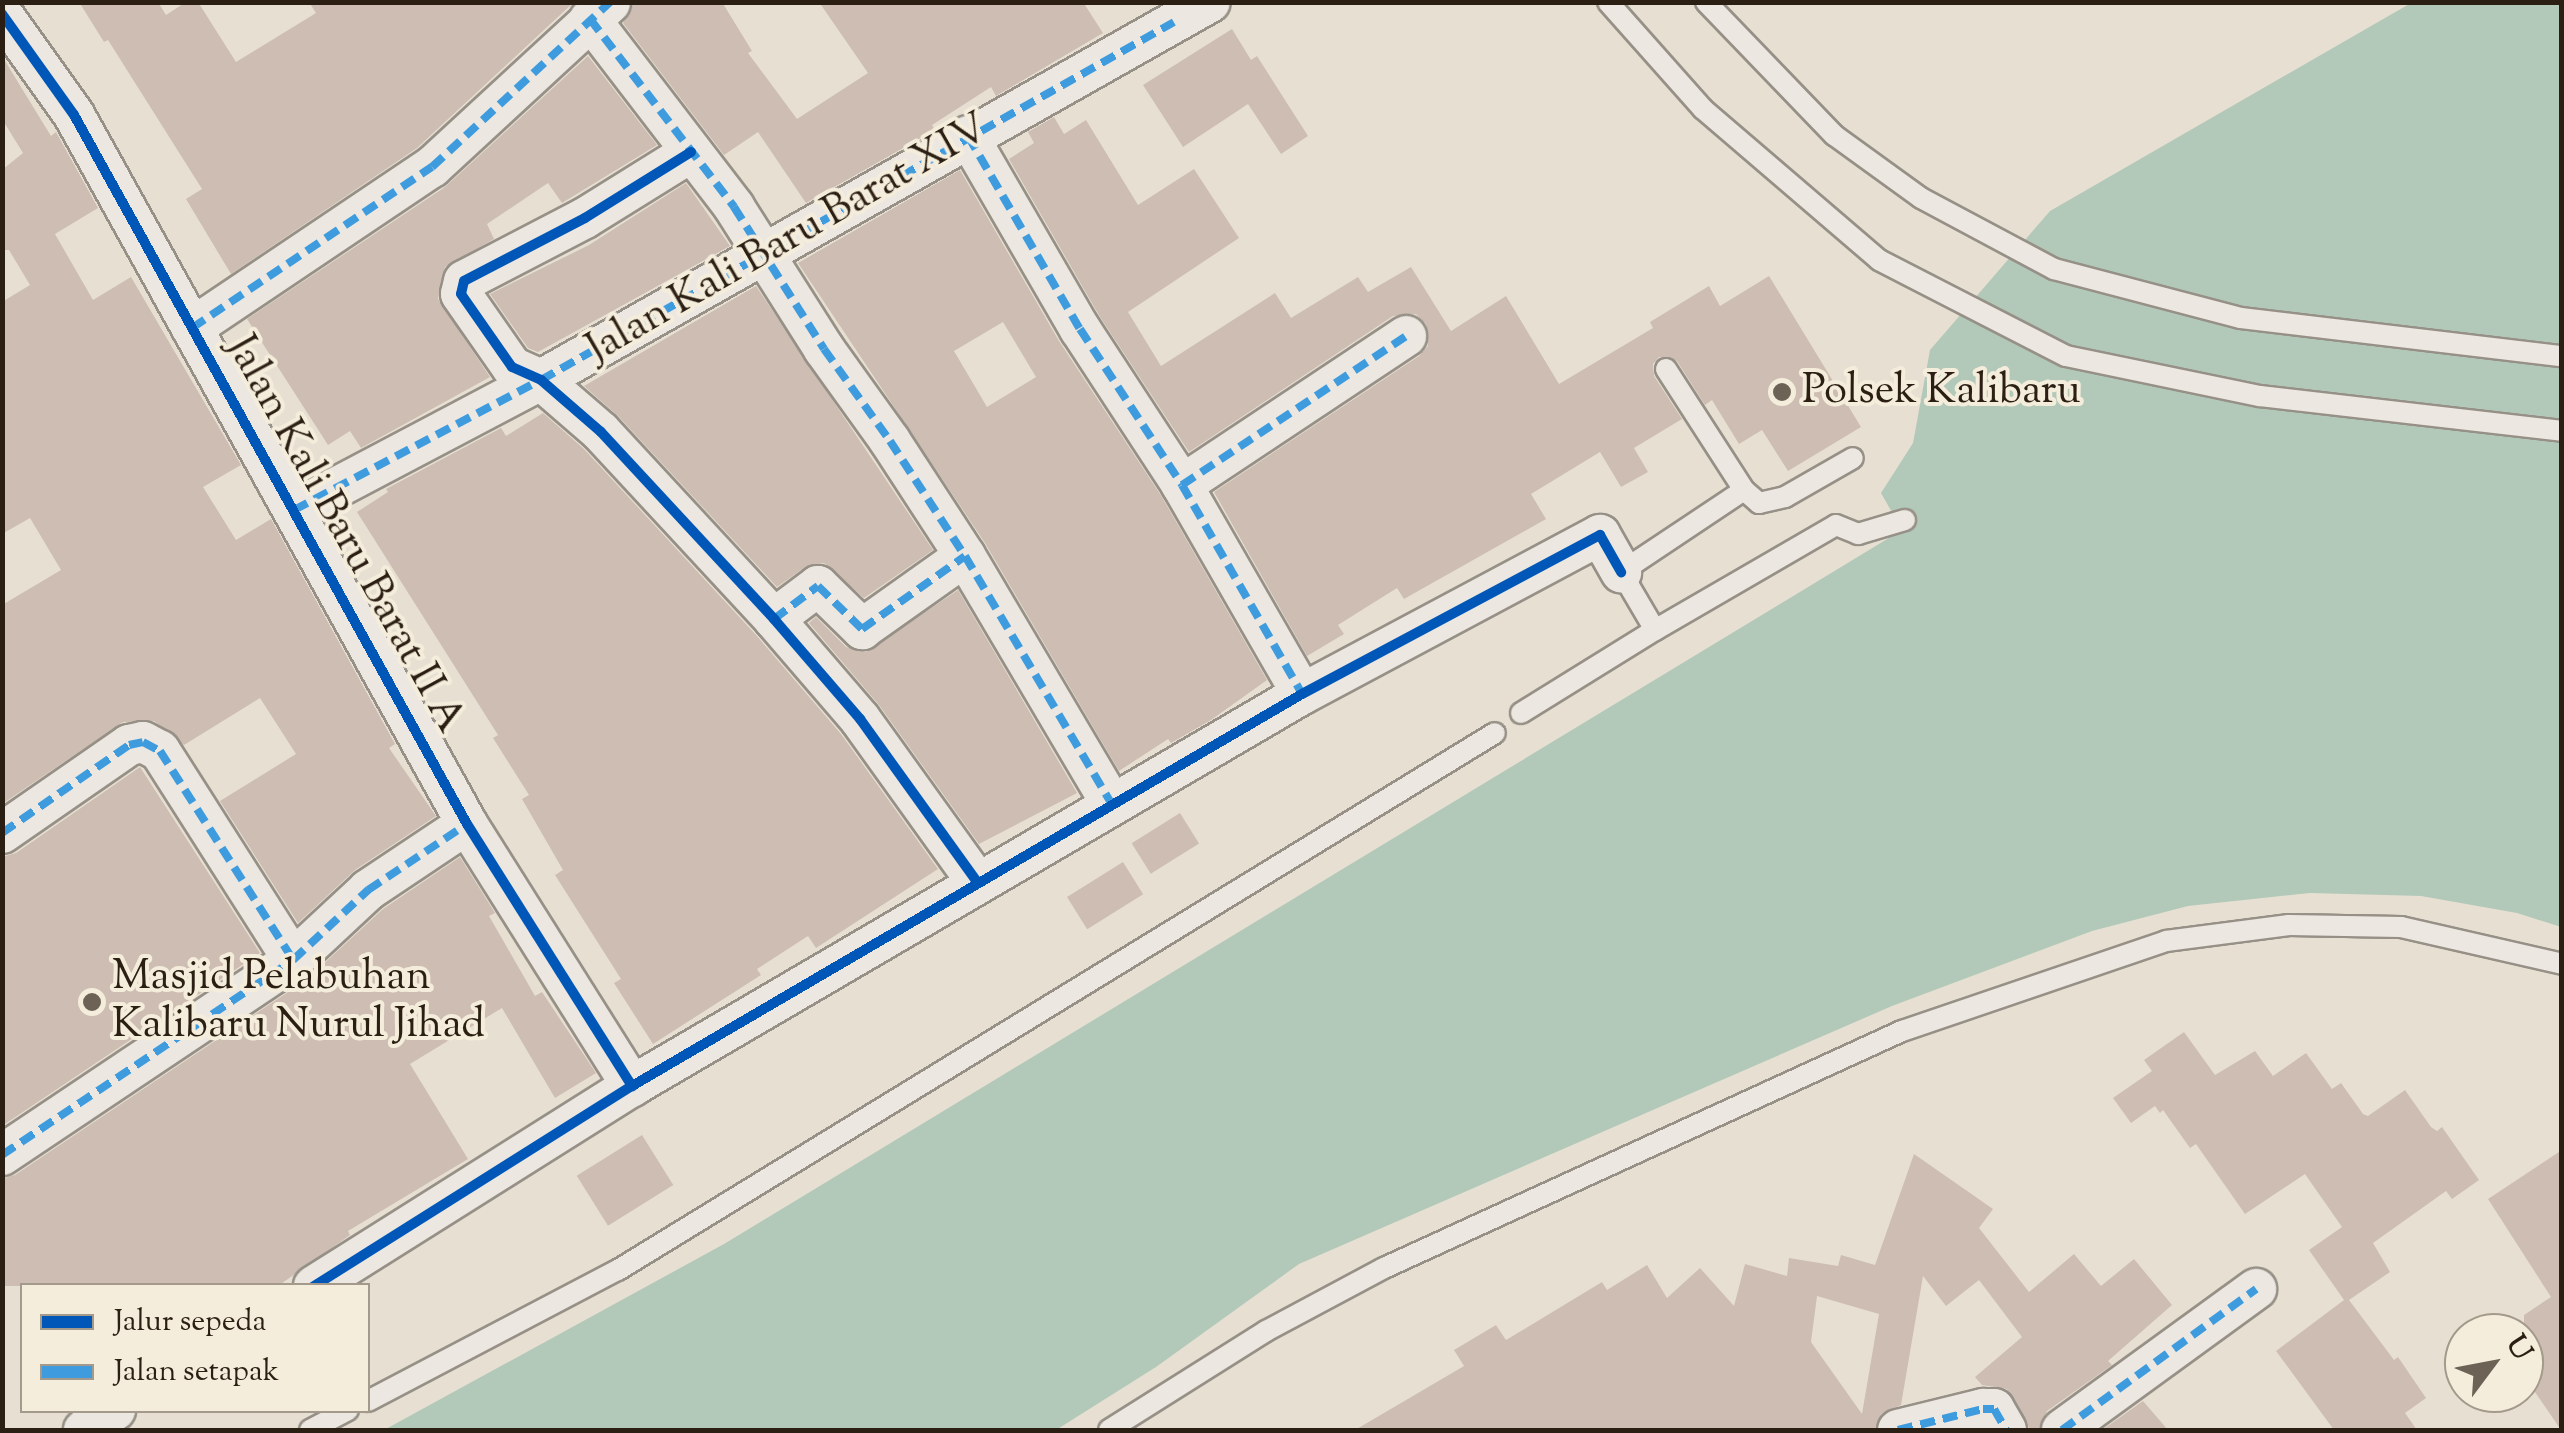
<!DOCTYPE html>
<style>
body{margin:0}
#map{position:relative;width:2564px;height:1433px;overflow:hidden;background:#e7e0d2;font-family:"Sorts Mill Goudy",serif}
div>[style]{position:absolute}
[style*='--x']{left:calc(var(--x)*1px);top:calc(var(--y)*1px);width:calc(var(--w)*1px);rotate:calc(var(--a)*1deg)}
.water>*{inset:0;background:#b2c9ba}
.building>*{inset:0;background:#cdbdb2;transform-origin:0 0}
.roads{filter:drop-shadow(2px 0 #969087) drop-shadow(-2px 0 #969087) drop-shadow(0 2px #969087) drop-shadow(0 -2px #969087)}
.lane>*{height:20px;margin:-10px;padding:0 10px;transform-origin:10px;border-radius:10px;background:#ece8e1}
.street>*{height:40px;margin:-20px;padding:0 20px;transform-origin:20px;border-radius:20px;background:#ece8e1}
.quiet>*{height:8px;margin-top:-4px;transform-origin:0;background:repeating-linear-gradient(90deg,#3d9bde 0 15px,transparent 0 23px)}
.cycleway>*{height:10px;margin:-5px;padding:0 5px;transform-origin:5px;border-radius:5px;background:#0057b8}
.dots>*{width:28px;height:28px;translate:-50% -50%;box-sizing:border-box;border:5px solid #f5eddc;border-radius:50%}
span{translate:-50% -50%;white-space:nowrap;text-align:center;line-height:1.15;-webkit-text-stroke:8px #f5eddc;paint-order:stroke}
.street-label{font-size:42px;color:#2b1e13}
.poi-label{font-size:42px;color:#2b1e13}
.left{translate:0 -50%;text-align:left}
.frame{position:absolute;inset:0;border:5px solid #2b1e13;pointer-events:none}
.legend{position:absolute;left:20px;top:1283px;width:350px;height:130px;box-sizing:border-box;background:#f5eddc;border:2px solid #a49a8c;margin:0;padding:12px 18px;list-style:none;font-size:30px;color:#2b1e13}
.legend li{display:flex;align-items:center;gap:20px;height:50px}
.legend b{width:50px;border:2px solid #a49a8c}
.north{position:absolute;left:2444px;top:1313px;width:100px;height:100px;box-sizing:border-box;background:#f5eddc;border:2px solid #a49a8c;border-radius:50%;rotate:58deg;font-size:28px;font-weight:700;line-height:40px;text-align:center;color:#2b1e13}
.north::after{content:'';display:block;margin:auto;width:35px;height:45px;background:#6d6256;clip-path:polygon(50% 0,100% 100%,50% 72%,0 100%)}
</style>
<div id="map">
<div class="water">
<i style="clip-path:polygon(2411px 3px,2561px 3px,2561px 927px,2517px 913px,2421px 896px,2310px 893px,2188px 906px,2092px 931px,1892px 1006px,1299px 1264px,1156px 1367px,1056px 1430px,384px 1430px,724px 1244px,1902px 530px,1881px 493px,1913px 443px,1930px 350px,2050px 211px)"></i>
</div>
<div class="building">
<i style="clip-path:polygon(79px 2px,158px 2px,166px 15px,186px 2px,198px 2px,236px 62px,316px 13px,309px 2px,574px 2px,417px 148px,231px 274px,186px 199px,202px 189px,108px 40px,104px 42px)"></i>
<i style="clip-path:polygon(633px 2px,722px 2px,752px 51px,748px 53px,797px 119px,868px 73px,819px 2px,1083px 2px,1103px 33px,996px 96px,991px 87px,932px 125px,935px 130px,806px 203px,758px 132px,724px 155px,623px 23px)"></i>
<i style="clip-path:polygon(1232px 29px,1251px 60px,1257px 56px,1308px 136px,1281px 154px,1248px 104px,1183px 147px,1143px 85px)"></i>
<i style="clip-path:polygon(2px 56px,51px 136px,56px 132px,98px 208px,55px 234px,93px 300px,131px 277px,241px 465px,203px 487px,236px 540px,271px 519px,395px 744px,389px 748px,436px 816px,355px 870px,298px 923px,220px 801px,296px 754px,260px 698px,184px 745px,154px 721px,123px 722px,2px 804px,2px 605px,61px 570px,30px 518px,2px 534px,2px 302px,30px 285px,9px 250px,2px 250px,2px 170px,23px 153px,2px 119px)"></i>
<i style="clip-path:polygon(588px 56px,657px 145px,562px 203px,548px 183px,487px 224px,494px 239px,445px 267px,438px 299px,490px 377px,361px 448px,350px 431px,328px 445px,247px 319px,445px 187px)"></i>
<i style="clip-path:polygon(1054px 117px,1064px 134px,1086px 120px,1138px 205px,1194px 169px,1239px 238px,1128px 312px,1161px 366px,1275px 293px,1291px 318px,1358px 277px,1368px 292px,1411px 267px,1451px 331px,1506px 296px,1559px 384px,1653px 328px,1650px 322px,1709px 286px,1720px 306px,1769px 276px,1861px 427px,1788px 471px,1762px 430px,1739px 444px,1712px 400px,1705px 405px,1677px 361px,1659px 357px,1653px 364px,1654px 376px,1682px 419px,1634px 448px,1648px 472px,1621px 487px,1600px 452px,1531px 494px,1546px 519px,1404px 599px,1397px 588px,1338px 625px,1344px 634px,1307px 656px,1214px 492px,1419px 356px,1428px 346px,1426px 324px,1416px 314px,1393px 316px,1189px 452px,1100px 317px,1009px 159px,1034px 143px,1028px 132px)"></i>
<i style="clip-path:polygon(evenodd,960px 170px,1059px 341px,1162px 497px,1267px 680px,1211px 720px,1171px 743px,1168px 739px,1119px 771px,985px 543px,798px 263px,960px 170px,1003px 322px,1036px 377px,987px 407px,954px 351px,1003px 322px)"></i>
<i style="clip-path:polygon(686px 183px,730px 246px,538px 352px,528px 348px,490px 294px,589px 245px)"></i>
<i style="clip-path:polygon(756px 286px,933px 550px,864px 598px,824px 563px,805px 567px,777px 587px,618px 416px,584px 386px)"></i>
<i style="clip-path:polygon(543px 413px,584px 449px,756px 635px,841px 734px,938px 869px,816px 948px,808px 936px,757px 969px,761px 975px,653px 1044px,614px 983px,621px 979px,555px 875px,563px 870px,522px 799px,529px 795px,493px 738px,498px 735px,357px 512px,388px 492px,386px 489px,501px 428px,506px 436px)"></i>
<i style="clip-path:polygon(958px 590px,1077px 793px,979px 844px,879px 705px,809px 623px,816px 617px,846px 647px,866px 652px)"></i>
<i style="clip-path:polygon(140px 767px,260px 953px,2px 1126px,2px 857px,16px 853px)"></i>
<i style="left:1180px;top:813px;width:36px;height:57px;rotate:58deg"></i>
<i style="clip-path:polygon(460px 857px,495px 913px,489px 916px,535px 996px,542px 992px,596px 1073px,555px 1098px,502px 1008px,410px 1064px,468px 1159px,348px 1231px,350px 1235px,278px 1286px,2px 1286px,2px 1179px,15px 1175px,306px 980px,383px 909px)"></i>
<i style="left:1123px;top:862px;width:38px;height:66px;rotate:58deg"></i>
<i style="clip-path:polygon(2184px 1032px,2215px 1075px,2255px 1051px,2273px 1076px,2306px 1053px,2332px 1089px,2341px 1083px,2363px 1114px,2368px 1116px,2405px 1090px,2431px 1127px,2437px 1131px,2442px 1127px,2479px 1180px,2452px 1199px,2446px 1191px,2373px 1243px,2390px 1272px,2349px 1300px,2394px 1360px,2398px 1357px,2426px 1398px,2405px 1413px,2417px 1430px,2334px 1430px,2276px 1351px,2344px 1300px,2309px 1250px,2342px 1227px,2305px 1174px,2245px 1214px,2196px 1144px,2190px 1148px,2163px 1110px,2160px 1113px,2155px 1106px,2131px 1123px,2113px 1098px,2152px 1071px,2144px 1060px)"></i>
<i style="left:642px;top:1135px;width:59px;height:77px;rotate:58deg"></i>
<i style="clip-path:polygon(2562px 1150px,2562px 1430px,2561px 1430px,2524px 1376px,2524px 1315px,2551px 1297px,2488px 1199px)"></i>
<i style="clip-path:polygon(evenodd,1914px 1154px,1993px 1209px,1979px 1228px,2029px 1292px,2074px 1254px,2101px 1286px,2134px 1259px,2172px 1305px,2108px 1361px,2112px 1365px,2047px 1411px,2039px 1430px,2030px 1430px,2007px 1389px,1982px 1385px,1975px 1377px,2022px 1337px,1979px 1280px,1946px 1306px,1923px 1276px,1901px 1405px,1881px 1414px,1875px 1430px,1355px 1430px,1464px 1366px,1454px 1350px,1496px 1325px,1506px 1340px,1602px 1282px,1607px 1290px,1647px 1265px,1667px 1298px,1700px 1268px,1734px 1306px,1745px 1264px,1787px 1276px,1789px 1258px,1838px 1266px,1841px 1255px,1875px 1265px,1914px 1154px,1817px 1296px,1879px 1314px,1862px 1414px,1811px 1342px,1817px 1296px)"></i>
<i style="clip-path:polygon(2143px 1401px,2168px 1430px,2102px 1430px)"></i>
</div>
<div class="roads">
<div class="lane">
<i style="--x:1608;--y:2;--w:143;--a:48.4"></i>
<i style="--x:1703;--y:109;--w:232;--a:40.6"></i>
<i style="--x:1879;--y:260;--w:210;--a:27.2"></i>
<i style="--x:2066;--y:356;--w:198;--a:11.7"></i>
<i style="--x:2260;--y:396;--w:304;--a:6.6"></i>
<i style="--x:1706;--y:2;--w:185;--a:46.1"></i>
<i style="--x:1834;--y:135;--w:107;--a:35.9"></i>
<i style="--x:1921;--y:198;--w:151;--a:28.1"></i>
<i style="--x:2054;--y:269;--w:193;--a:14.7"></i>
<i style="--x:2241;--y:318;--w:323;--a:6.8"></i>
<i style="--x:1666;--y:369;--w:144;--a:57.2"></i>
<i style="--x:1744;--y:490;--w:20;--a:41"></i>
<i style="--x:1759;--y:503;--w:27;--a:-13"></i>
<i style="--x:1785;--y:497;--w:78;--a:-29.8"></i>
<i style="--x:1744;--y:490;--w:148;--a:146.3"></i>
<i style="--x:1621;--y:572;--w:67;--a:59.6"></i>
<i style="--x:1655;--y:630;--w:209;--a:-30.1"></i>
<i style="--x:1836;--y:525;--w:24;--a:22"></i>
<i style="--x:1858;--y:534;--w:49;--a:-16.6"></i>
<i style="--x:1521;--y:713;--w:158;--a:-31.8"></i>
<i style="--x:368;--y:1401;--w:282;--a:-27.7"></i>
<i style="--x:618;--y:1270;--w:1028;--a:-31.48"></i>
<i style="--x:310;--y:1430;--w:43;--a:-27.8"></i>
<i style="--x:1109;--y:1430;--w:186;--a:-32.2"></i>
<i style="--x:1266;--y:1331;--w:134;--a:-28.1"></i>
<i style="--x:1384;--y:1268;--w:570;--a:-24.59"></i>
<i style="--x:1902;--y:1031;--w:279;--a:-18.8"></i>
<i style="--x:2166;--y:941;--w:124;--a:-7.4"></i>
<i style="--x:2289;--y:925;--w:112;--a:1"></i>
<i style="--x:2401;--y:927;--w:165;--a:12.9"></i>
</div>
<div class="street">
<i style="--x:2;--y:14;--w:124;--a:54.5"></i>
<i style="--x:74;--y:115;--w:811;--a:61"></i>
<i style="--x:467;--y:824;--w:310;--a:57.8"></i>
<i style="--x:590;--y:19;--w:237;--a:52.5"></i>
<i style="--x:734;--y:207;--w:168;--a:57.6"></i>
<i style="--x:824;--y:349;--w:113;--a:54.3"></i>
<i style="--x:890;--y:441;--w:137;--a:56.9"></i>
<i style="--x:965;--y:556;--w:289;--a:59.4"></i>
<i style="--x:968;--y:136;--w:223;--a:59.9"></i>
<i style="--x:1080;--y:329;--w:186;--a:56.8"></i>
<i style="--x:1182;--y:485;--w:241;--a:60.1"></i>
<i style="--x:691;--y:152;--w:125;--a:148.1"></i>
<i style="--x:585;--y:218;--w:136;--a:152.5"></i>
<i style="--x:464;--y:281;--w:13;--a:103"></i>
<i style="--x:461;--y:294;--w:89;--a:55.1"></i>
<i style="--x:512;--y:367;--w:32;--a:24"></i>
<i style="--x:541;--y:380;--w:79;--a:40.9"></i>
<i style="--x:601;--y:432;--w:255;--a:47.2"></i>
<i style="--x:774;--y:619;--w:132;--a:49.3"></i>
<i style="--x:860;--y:719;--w:201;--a:54.3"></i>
<i style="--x:192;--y:328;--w:289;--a:-33.9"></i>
<i style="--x:432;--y:167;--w:242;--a:-42.7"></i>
<i style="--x:1182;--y:485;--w:269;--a:-33.6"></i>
<i style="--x:294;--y:510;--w:279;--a:-27.8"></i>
<i style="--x:541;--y:380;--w:768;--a:-29.47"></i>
<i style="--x:774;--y:619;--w:55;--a:-36.9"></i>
<i style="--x:818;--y:586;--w:62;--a:44.3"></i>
<i style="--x:862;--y:629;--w:126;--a:-35.3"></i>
<i style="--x:2;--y:833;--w:155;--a:-34.7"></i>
<i style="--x:129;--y:745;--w:14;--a:-12"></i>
<i style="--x:143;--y:742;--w:19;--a:28"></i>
<i style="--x:160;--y:751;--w:248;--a:57.5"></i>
<i style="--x:2;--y:1155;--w:350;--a:-33.8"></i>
<i style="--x:293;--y:960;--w:103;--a:-43"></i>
<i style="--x:368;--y:890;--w:119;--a:-33.7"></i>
<i style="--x:314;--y:1286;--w:376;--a:-32.2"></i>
<i style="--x:632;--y:1086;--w:776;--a:-30.33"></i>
<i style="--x:1302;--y:694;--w:338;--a:-28.1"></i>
<i style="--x:1600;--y:535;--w:43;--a:60.4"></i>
<i style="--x:84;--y:1430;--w:37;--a:-33"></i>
<i style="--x:1898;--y:1430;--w:88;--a:-13.9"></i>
<i style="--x:1983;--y:1409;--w:11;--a:0"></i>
<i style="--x:1994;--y:1409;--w:24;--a:60"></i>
<i style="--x:2062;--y:1430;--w:240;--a:-36"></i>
</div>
</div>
<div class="quiet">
<i style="--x:590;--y:19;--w:237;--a:52.5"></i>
<i style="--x:734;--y:207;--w:168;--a:57.6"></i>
<i style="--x:824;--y:349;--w:113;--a:54.3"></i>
<i style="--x:890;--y:441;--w:137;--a:56.9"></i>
<i style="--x:965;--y:556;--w:289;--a:59.4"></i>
<i style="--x:968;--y:136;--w:223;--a:59.9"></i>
<i style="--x:1080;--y:329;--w:186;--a:56.8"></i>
<i style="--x:1182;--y:485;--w:241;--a:60.1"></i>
<i style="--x:192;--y:328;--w:289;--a:-33.9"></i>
<i style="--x:432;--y:167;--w:243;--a:-42.8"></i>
<i style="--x:1182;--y:485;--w:269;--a:-33.6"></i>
<i style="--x:294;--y:510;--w:279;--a:-27.8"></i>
<i style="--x:541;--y:380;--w:727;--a:-29.49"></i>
<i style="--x:774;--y:619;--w:55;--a:-36.9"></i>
<i style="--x:818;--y:586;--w:62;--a:44.3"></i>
<i style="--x:862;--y:629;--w:126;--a:-35.3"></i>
<i style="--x:2;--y:833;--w:155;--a:-34.7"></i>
<i style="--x:129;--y:745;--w:14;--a:-12"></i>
<i style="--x:143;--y:742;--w:19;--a:28"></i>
<i style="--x:160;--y:751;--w:248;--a:57.5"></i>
<i style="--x:2;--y:1155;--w:350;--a:-33.8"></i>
<i style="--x:293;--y:960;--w:103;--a:-43"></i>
<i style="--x:368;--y:890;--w:119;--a:-33.7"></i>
<i style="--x:1898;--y:1430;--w:88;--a:-13.9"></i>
<i style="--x:1983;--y:1409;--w:11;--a:0"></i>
<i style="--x:1994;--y:1409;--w:24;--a:60"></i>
<i style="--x:2062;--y:1430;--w:240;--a:-36"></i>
</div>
<div class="cycleway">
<i style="--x:2;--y:14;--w:124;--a:54.5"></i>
<i style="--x:74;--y:115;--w:811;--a:61"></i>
<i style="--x:467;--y:824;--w:310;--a:57.8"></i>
<i style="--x:691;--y:152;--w:125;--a:148.1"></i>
<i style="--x:585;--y:218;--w:136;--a:152.5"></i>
<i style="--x:464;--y:281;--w:13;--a:103"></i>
<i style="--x:461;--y:294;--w:89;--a:55.1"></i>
<i style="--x:512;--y:367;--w:32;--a:24"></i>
<i style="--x:541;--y:380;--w:79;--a:40.9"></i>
<i style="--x:601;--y:432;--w:255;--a:47.2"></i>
<i style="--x:774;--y:619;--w:132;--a:49.3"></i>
<i style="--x:860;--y:719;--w:201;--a:54.3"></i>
<i style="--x:314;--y:1286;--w:376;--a:-32.2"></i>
<i style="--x:632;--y:1086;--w:776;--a:-30.33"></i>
<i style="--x:1302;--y:694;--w:338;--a:-28.1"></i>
<i style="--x:1600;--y:535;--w:43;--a:60.4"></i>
</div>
<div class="dots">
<i style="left:1782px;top:392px;background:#6d6256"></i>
<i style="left:92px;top:1002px;background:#6d6256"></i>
</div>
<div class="street-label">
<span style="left:788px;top:240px;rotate:-30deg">Jalan Kali Baru Barat XIV</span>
<span style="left:344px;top:535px;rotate:61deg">Jalan Kali Baru Barat II A</span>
</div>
<div class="poi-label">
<span class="left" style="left:1802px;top:392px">Polsek Kalibaru</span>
<span class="left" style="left:112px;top:1002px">Masjid Pelabuhan<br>Kalibaru Nurul Jihad</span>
</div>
<div class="frame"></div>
<ul class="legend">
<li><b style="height:12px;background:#0057b8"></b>Jalur sepeda</li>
<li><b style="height:12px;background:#3d9bde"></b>Jalan setapak</li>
</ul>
<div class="north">U</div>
</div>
